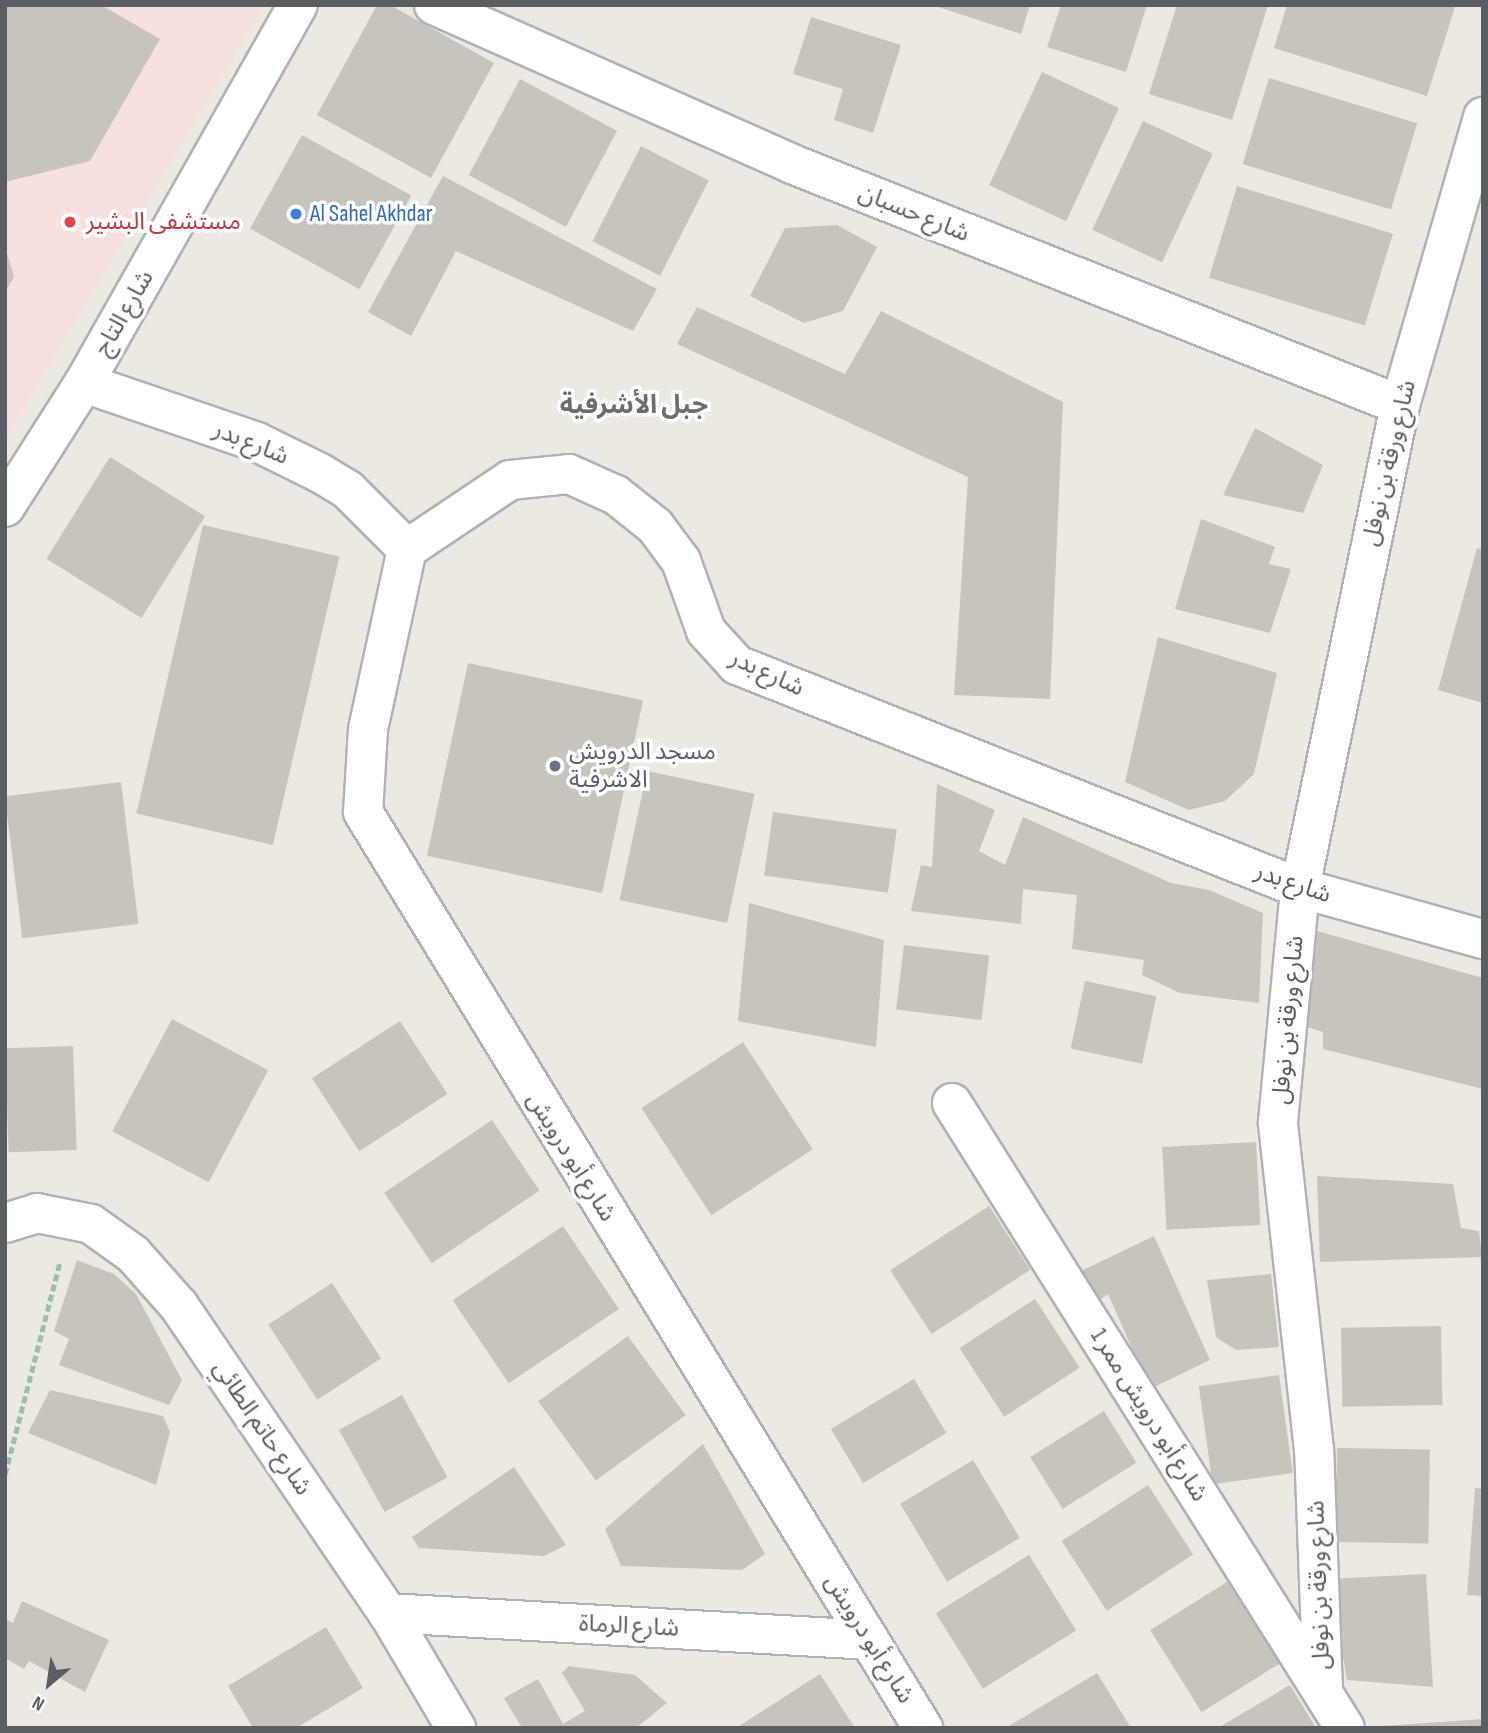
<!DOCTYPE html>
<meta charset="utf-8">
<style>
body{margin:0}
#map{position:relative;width:1488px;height:1733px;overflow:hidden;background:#ebe9e2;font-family:"Sofia Sans Condensed","Noto Sans Arabic",sans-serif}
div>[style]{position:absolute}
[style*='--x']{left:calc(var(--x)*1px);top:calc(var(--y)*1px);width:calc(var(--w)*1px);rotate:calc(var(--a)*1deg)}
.medical>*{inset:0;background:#f7e0de}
.building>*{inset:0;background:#c7c4be;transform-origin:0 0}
.path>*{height:4.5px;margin-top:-2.25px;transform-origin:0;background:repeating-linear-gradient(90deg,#9ac1a5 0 7px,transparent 0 10.5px)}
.roads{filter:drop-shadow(2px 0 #afb2b6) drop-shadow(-2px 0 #afb2b6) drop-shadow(0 2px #afb2b6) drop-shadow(0 -2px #afb2b6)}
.street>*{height:38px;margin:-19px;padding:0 19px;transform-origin:19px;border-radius:19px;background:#fff}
.secondary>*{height:38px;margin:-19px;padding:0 19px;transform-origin:19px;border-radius:19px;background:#fff}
.dots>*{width:19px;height:19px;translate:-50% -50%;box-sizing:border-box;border:4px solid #fff;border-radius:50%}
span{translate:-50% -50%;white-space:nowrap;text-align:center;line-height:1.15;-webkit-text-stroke:7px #fff;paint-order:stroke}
.street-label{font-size:24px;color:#5a5d61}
.shop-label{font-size:24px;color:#366cbe}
.left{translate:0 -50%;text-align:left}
.health-label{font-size:24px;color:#be3a42}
.worship-label{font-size:24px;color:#5b616d}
.neighbourhood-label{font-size:26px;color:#6b6f73;font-weight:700}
.frame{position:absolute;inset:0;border:7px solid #5a5d61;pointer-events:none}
.north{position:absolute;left:14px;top:1649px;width:70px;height:70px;-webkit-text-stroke:5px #fff;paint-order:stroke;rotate:209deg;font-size:19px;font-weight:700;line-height:28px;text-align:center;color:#5a5d61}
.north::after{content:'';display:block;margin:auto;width:24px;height:32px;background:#5a5d61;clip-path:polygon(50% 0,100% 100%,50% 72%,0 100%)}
</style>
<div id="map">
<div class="medical">
<i style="clip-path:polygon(5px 5px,264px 5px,5px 439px)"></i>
</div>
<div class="building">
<i style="clip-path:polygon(5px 5px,101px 5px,160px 39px,90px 161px,5px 182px)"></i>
<i style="clip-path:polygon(377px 5px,390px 5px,494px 63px,431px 178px,317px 115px)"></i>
<i style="clip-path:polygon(932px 5px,1030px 5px,1021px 34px)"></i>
<i style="clip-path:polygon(1061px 5px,1147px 5px,1126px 72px,1047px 47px)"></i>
<i style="clip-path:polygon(1177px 5px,1268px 5px,1232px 120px,1149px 94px)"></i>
<i style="clip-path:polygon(1287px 5px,1451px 5px,1455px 7px,1427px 96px,1274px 48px)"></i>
<i style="clip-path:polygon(811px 17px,901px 45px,873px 133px,834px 120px,843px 89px,793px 74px)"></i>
<i style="left:1042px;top:72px;width:85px;height:125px;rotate:25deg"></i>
<i style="left:1269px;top:78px;width:155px;height:90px;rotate:17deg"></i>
<i style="left:520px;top:79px;width:110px;height:109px;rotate:28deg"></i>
<i style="left:1143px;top:121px;width:77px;height:120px;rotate:25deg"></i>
<i style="left:302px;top:135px;width:125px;height:107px;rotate:29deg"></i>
<i style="left:641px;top:146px;width:76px;height:107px;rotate:27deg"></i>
<i style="clip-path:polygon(443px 176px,657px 289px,633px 331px,456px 251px,411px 336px,368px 312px)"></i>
<i style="left:1237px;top:186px;width:163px;height:96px;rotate:17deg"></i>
<i style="clip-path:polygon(837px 225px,877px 247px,843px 311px,804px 323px,750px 296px,785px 228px)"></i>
<i style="clip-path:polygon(6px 250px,14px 277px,5px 292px,5px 251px)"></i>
<i style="clip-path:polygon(697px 307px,845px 374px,881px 311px,1063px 402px,1050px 699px,954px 695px,968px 477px,677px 344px)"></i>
<i style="clip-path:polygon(1255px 428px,1323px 465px,1303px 513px,1223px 495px)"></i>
<i style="left:110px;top:457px;width:112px;height:120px;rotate:32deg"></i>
<i style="clip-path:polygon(1201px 519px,1275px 547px,1269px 564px,1291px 569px,1270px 633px,1175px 609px)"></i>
<i style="left:203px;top:525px;width:140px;height:296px;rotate:13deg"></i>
<i style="clip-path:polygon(1477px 548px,1483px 550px,1483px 703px,1438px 690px)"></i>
<i style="clip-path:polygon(1158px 637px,1277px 673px,1254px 774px,1225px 801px,1189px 810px,1125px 782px)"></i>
<i style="left:468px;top:663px;width:179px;height:197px;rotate:12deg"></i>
<i style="left:647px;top:771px;width:110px;height:132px;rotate:12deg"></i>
<i style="left:121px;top:782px;width:143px;height:117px;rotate:83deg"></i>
<i style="clip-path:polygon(937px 784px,995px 810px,979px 851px,1005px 865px,1023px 817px,1171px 883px,1209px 890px,1263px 913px,1259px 1003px,1180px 993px,1142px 975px,1144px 960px,1072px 949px,1077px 895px,1023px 889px,1021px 924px,911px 911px,921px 865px,932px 867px)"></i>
<i style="left:773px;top:812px;width:125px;height:64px;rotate:8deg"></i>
<i style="clip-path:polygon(749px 903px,884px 940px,876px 1047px,738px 1021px)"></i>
<i style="clip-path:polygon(1314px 930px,1483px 978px,1483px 1089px,1323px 1049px,1323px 1032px,1301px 1025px)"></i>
<i style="left:904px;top:945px;width:86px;height:65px;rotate:7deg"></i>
<i style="left:1085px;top:981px;width:73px;height:69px;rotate:12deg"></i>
<i style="left:172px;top:1019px;width:109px;height:127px;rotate:28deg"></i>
<i style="left:400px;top:1021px;width:87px;height:105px;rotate:57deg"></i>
<i style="left:743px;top:1042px;width:128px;height:121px;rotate:57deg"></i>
<i style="left:73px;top:1046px;width:104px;height:68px;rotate:88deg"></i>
<i style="left:492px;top:1120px;width:85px;height:130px;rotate:56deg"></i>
<i style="left:1256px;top:1142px;width:83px;height:94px;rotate:87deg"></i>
<i style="clip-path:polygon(1317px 1176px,1453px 1184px,1461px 1228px,1479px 1231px,1482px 1257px,1320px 1262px)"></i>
<i style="left:989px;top:1206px;width:76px;height:118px;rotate:57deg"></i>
<i style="left:563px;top:1226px;width:100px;height:133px;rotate:56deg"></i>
<i style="clip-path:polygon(1154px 1236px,1210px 1360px,1150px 1389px,1108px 1294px,1098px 1301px,1081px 1271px)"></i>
<i style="clip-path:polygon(77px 1260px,114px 1274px,136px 1294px,182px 1380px,169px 1405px,59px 1365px,69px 1339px,54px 1331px)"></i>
<i style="clip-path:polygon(1271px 1274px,1279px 1347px,1236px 1350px,1216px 1337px,1207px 1280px)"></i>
<i style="left:332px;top:1283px;width:90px;height:76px;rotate:57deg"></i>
<i style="left:1035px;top:1299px;width:82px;height:90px;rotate:57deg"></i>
<i style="left:1441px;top:1326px;width:79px;height:100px;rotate:89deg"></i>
<i style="left:628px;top:1336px;width:98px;height:111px;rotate:54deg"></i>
<i style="left:1279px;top:1375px;width:99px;height:81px;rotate:82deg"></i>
<i style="left:914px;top:1379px;width:63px;height:97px;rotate:59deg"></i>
<i style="clip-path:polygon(50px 1390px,163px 1416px,170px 1432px,156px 1485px,28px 1433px)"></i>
<i style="left:402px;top:1395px;width:94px;height:72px;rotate:61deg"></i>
<i style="left:1104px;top:1411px;width:61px;height:87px;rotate:58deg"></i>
<i style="clip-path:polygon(703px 1444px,765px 1554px,742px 1570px,621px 1566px,605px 1529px)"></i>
<i style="left:1337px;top:1448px;width:93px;height:94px;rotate:1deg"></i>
<i style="left:973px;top:1460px;width:91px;height:85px;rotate:59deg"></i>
<i style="clip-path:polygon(514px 1467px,566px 1545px,544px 1556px,419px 1548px,412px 1537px)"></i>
<i style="left:1148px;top:1485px;width:83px;height:103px;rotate:57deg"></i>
<i style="clip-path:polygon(1475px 1488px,1483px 1489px,1483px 1596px,1467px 1595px)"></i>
<i style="left:1029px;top:1555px;width:89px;height:110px;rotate:58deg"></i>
<i style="clip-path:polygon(1426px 1574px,1433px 1687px,1347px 1680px,1329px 1579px)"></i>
<i style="left:1235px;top:1577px;width:97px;height:100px;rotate:58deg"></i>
<i style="clip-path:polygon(22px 1601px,109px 1640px,85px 1692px,29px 1661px,24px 1669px,5px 1658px,5px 1619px,13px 1623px)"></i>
<i style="clip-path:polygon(326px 1627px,363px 1688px,296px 1728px,253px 1728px,228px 1686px)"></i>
<i style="clip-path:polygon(569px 1666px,635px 1675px,667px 1703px,636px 1728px,522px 1728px,504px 1698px,538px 1679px,563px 1724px,585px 1711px,562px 1673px)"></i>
<i style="clip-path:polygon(1097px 1673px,1131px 1728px,1011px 1728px,1009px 1726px)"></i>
<i style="clip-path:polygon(820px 1674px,855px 1728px,736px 1728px)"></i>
<i style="clip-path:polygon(1290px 1685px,1316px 1728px,1218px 1728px)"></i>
<i style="clip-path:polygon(1483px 1719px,1483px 1728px,1383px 1728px,1382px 1726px)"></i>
</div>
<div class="path">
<i style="--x:5;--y:1474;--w:219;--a:-75.5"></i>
</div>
<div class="roads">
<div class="street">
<i style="--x:434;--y:5;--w:392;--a:23.9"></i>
<i style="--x:792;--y:164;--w:654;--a:21.62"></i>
<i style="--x:84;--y:383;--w:183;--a:18.8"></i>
<i style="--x:257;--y:442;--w:70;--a:26.2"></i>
<i style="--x:320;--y:473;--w:33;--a:31"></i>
<i style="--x:348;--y:490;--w:83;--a:45"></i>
<i style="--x:407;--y:549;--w:184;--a:102.2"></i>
<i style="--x:368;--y:729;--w:83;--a:93.4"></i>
<i style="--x:363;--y:812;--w:1074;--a:58.56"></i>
<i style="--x:407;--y:549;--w:124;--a:-33.8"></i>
<i style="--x:510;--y:480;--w:59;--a:-5.8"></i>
<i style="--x:569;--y:474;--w:51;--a:24.1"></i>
<i style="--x:616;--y:495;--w:50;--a:38.5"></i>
<i style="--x:655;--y:526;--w:44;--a:53.4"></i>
<i style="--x:681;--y:561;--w:74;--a:70.3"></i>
<i style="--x:706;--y:631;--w:46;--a:47.6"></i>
<i style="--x:737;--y:665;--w:606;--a:21.61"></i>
<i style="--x:1300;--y:888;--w:190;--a:15.6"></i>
<i style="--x:952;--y:1103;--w:738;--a:57.84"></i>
<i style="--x:5;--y:1223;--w:34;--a:-17"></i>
<i style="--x:37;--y:1213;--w:55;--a:11.5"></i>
<i style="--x:91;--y:1224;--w:52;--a:35.5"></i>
<i style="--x:133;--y:1254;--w:69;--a:48.5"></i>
<i style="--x:179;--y:1306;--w:371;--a:55.8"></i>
<i style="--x:388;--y:1613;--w:134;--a:59.4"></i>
<i style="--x:388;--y:1613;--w:482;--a:3.2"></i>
<i style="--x:1323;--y:1691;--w:241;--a:-92.1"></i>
<i style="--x:1314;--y:1450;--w:330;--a:-96.3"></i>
<i style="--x:1278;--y:1122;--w:235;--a:-84.6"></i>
<i style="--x:1300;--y:888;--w:493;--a:-78.3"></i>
<i style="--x:1400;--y:405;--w:300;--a:-73.9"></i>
</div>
<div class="secondary">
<i style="--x:5;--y:507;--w:147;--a:-57.5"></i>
<i style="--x:84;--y:383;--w:434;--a:-60.5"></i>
</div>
</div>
<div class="dots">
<i style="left:296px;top:214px;background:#3f7fe0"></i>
<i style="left:70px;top:222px;background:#e0444e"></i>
<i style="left:555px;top:766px;background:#6b7280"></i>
</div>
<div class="street-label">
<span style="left:914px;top:213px;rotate:22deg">شارع حسبان</span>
<span style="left:124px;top:313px;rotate:-60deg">شارع التاج</span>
<span style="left:251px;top:443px;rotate:22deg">شارع بدر</span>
<span style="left:1389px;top:463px;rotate:-77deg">شارع ورقة بن نوفل</span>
<span style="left:767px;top:673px;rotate:25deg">شارع بدر</span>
<span style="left:1293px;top:883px;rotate:19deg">شارع بدر</span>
<span style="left:1288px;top:1020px;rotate:-85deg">شارع ورقة بن نوفل</span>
<span style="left:571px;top:1157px;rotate:58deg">شارع أبو درويش</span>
<span style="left:1149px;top:1415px;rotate:58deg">شارع أبو درويش ممر 1</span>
<span style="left:262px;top:1428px;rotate:56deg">شارع حاتم الطائي</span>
<span style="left:1319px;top:1585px;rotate:-92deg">شارع ورقة بن نوفل</span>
<span style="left:629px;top:1626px;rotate:3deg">شارع الرماة</span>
<span style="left:869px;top:1639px;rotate:58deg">شارع أبو درويش</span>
</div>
<div class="shop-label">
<span class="left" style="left:310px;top:214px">Al Sahel Akhdar</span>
</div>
<div class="health-label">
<span class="left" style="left:86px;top:222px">مستشفى البشير</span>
</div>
<div class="worship-label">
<span class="left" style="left:569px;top:766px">مسجد الدرويش<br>الاشرفية</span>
</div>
<div class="neighbourhood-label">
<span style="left:634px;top:406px">جبل الأشرفية</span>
</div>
<div class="frame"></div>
<div class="north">N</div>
</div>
